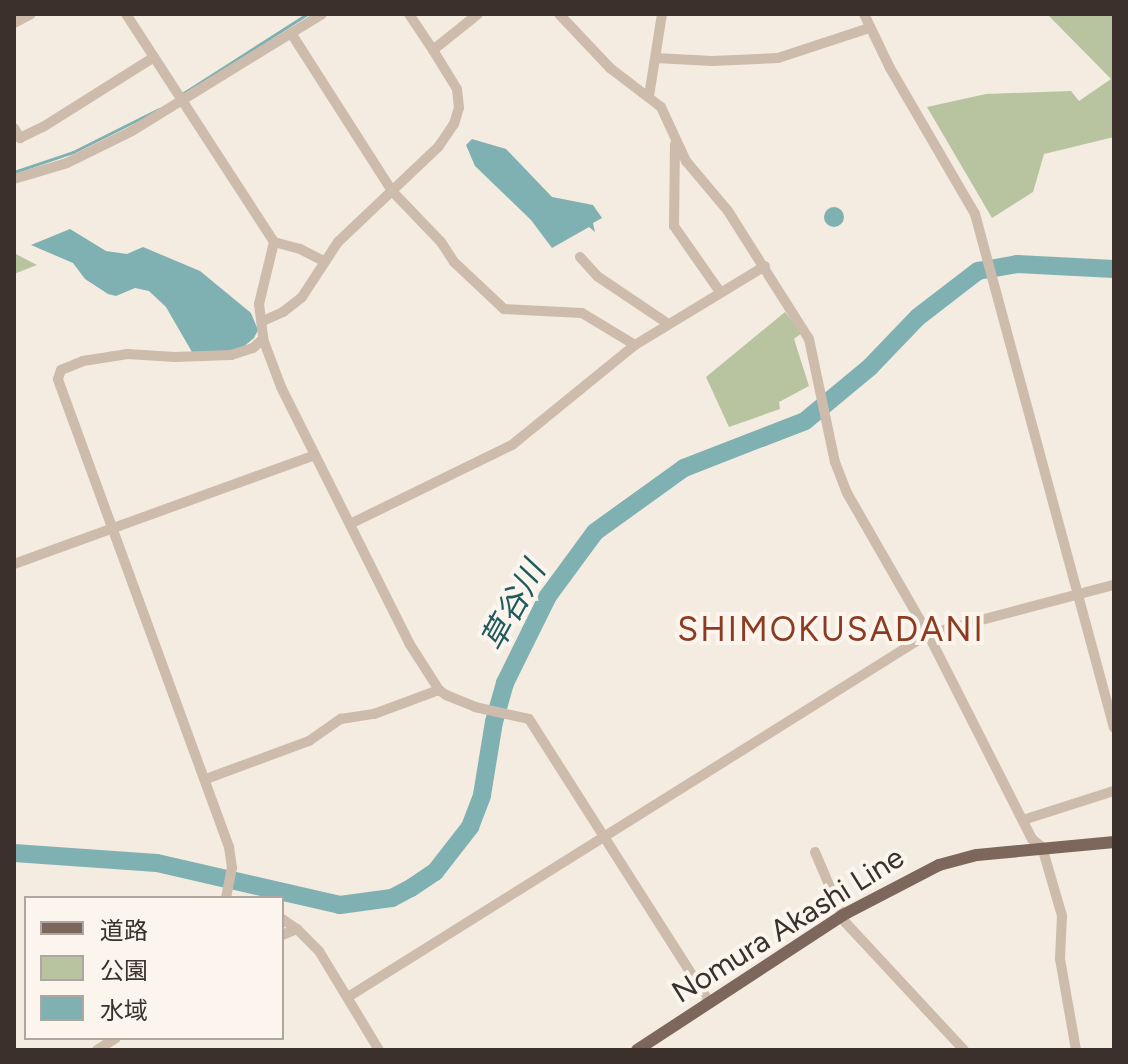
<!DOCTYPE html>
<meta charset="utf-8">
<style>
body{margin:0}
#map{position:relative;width:1128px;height:1064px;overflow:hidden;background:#f4ebe1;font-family:Figtree,"Noto Sans JP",sans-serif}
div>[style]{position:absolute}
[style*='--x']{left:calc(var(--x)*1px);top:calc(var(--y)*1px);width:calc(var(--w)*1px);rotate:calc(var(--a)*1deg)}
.green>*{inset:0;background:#b8c4a0}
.water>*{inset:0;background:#7fb0b2}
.round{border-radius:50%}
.stream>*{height:3px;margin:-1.5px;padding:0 1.5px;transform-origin:1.5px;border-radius:1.5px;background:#7fb0b2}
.river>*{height:18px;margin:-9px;padding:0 9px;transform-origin:9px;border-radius:9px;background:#7fb0b2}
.minor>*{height:10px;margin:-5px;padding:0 5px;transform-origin:5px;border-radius:5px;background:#cdbbac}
.major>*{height:12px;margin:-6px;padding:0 6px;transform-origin:6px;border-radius:6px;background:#7d675c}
span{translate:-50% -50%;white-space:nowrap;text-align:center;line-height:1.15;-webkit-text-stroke:8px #fbf5ee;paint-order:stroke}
.street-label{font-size:30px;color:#3b302b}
.water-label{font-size:32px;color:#1f5a5e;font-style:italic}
.quarter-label{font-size:34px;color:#8c3b22;letter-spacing:2px}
.frame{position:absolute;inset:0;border:16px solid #3b302b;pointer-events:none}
.legend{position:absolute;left:24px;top:896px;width:260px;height:144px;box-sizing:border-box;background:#fbf5ee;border:2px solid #aea6a0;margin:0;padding:10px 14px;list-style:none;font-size:24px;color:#3b302b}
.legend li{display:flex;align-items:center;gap:16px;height:40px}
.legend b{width:40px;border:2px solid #aea6a0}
</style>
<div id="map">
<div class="green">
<i style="clip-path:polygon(1047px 14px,1114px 14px,1114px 137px,1044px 154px,1033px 192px,992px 218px,927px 107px,986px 94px,1071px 91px,1079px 101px,1111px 79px)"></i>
<i style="clip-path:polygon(14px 253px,37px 265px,14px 274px)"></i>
<i style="clip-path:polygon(785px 312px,802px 333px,794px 339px,809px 386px,779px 402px,780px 409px,729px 427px,706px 377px)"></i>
</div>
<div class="water">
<i style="clip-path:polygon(472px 139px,506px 149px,552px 197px,593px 205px,602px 218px,593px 223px,595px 232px,589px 227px,552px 248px,531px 220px,475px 166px,466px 145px)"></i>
<i class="round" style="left:824px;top:207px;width:20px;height:20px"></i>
<i style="clip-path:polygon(70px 229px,106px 251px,127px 254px,143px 247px,200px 271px,251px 313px,258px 330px,254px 338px,242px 348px,226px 352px,192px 352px,166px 307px,149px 291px,135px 288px,116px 296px,108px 294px,85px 279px,73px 263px,31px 245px)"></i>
</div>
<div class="stream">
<i style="--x:14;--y:16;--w:4;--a:-27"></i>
<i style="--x:182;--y:94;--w:148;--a:-32.6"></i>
<i style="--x:14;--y:172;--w:62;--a:-18.7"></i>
<i style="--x:73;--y:152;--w:96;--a:-26.6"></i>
</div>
<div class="river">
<i style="--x:14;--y:853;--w:143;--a:4"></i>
<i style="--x:157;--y:863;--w:188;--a:12.9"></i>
<i style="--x:340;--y:905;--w:52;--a:-7.7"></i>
<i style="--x:392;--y:898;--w:21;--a:-28"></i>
<i style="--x:411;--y:888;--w:29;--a:-34"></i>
<i style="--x:435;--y:872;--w:57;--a:-52.1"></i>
<i style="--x:470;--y:827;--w:34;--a:-69"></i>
<i style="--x:482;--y:795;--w:74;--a:-80.7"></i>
<i style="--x:494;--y:722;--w:41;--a:-74.2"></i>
<i style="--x:505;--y:683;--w:97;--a:-63.7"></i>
<i style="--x:548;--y:596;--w:79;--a:-53.7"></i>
<i style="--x:595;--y:532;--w:110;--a:-35.7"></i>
<i style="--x:684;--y:468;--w:130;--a:-21.2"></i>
<i style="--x:805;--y:421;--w:85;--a:-39.7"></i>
<i style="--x:870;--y:367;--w:69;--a:-46.2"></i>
<i style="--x:918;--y:317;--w:76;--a:-37.5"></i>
<i style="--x:978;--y:271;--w:40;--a:-10"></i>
<i style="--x:1017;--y:264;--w:97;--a:3"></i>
</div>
<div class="minor">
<i style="--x:126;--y:14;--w:272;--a:57"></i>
<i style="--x:274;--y:242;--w:64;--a:103.6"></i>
<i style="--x:259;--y:304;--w:35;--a:83"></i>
<i style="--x:263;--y:339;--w:51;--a:69.4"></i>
<i style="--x:281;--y:387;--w:286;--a:63.4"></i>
<i style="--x:409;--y:643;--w:56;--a:57.4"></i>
<i style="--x:439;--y:690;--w:9;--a:36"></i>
<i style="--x:446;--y:695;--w:31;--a:22"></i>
<i style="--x:475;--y:707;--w:55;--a:12.5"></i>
<i style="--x:529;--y:719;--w:335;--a:57.5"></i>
<i style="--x:409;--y:14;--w:43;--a:56.3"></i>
<i style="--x:559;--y:14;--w:74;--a:46.6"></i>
<i style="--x:610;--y:68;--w:64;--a:37.4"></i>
<i style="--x:661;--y:107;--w:60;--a:65.2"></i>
<i style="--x:686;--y:161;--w:65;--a:50"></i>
<i style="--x:728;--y:211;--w:151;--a:57.7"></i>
<i style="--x:809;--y:339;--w:126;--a:78.1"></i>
<i style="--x:835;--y:462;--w:33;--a:69"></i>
<i style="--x:847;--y:493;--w:163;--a:60.1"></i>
<i style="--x:928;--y:634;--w:230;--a:63.1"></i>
<i style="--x:1032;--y:839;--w:13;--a:39"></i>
<i style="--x:1042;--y:847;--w:72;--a:73.8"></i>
<i style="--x:1062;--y:916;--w:43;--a:92.7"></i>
<i style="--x:1060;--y:959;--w:92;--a:80"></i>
<i style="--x:864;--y:14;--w:60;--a:64.3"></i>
<i style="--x:890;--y:68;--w:169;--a:59.8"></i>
<i style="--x:975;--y:214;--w:532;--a:74.87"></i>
<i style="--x:14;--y:23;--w:19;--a:-28"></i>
<i style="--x:291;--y:33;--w:188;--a:57.4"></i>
<i style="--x:392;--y:191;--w:71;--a:46.1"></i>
<i style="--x:441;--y:242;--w:24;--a:57"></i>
<i style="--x:454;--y:262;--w:69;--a:43.2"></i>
<i style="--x:504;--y:309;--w:78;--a:2.9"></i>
<i style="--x:582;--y:313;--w:62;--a:31.1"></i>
<i style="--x:656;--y:58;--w:56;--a:3.1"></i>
<i style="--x:712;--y:61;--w:66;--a:-2.6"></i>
<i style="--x:778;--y:58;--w:96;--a:-18.2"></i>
<i style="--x:649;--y:96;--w:83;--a:-81"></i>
<i style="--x:14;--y:128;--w:12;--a:59"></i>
<i style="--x:20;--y:138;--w:25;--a:-26"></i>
<i style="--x:43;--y:127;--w:131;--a:-32.2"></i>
<i style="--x:675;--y:144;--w:82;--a:90.7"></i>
<i style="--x:674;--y:226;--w:80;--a:55.1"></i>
<i style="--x:14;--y:179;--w:55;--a:-16.8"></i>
<i style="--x:67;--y:163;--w:72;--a:-26.2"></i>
<i style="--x:132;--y:131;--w:223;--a:-31.6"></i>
<i style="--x:274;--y:242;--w:27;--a:15"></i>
<i style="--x:300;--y:249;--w:28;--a:27"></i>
<i style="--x:580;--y:257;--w:25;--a:48"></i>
<i style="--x:597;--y:276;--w:84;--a:33.9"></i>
<i style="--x:263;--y:321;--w:22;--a:-24"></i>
<i style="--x:283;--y:312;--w:24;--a:-38"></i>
<i style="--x:302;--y:297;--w:66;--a:-56.8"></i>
<i style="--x:338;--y:242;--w:139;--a:-43.5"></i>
<i style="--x:439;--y:146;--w:27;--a:-56"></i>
<i style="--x:454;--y:124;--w:17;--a:-73"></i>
<i style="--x:459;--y:108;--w:19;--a:-96"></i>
<i style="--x:457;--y:89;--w:46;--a:-121.6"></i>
<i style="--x:433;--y:50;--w:58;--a:-38.7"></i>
<i style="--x:350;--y:524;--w:180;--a:-26"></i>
<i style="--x:512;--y:445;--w:159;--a:-39.1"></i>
<i style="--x:635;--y:345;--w:152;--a:-31.3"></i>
<i style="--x:14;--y:564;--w:320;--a:-19.9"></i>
<i style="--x:206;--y:779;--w:110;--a:-20.3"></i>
<i style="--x:309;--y:741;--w:39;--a:-35"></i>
<i style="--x:341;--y:719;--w:33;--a:-9"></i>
<i style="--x:374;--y:714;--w:69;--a:-20.3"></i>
<i style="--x:1023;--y:820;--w:96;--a:-17.7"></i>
<i style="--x:815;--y:852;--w:76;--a:66.8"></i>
<i style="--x:845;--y:922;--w:175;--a:47.1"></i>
<i style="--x:226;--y:898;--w:31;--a:-79"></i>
<i style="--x:232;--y:868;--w:21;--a:-98"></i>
<i style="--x:229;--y:847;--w:498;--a:-110.1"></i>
<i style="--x:58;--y:379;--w:9;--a:-72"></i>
<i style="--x:61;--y:370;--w:24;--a:-22"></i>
<i style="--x:83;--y:361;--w:45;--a:-9"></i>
<i style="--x:127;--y:354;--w:48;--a:3.6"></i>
<i style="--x:175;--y:357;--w:56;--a:-2"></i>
<i style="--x:231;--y:355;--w:23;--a:-18"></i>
<i style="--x:253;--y:348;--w:13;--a:-42"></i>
<i style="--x:282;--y:919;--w:18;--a:34"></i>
<i style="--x:282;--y:935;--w:16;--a:-22"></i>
<i style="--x:297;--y:929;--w:31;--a:45"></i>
<i style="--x:319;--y:951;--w:116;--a:58.8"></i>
<i style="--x:348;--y:997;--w:684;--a:-32.04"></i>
<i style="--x:928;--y:634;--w:192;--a:-14.8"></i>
<i style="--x:97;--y:1050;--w:22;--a:-32"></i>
</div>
<div class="major">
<i style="--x:637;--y:1050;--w:246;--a:-33.2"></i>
<i style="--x:843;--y:915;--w:108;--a:-27.5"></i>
<i style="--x:939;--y:865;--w:39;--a:-15"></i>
<i style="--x:977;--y:855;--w:138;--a:-5.4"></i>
</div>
<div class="street-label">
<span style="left:788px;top:925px;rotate:-32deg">Nomura Akashi Line</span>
</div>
<div class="water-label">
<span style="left:513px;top:606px;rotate:-61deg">草谷川</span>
</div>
<div class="quarter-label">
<span style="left:831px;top:630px">SHIMOKUSADANI</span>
</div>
<div class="frame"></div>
<ul class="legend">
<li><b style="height:10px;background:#7d675c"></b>道路</li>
<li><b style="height:22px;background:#b8c4a0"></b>公園</li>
<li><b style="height:22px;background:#7fb0b2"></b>水域</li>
</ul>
</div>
